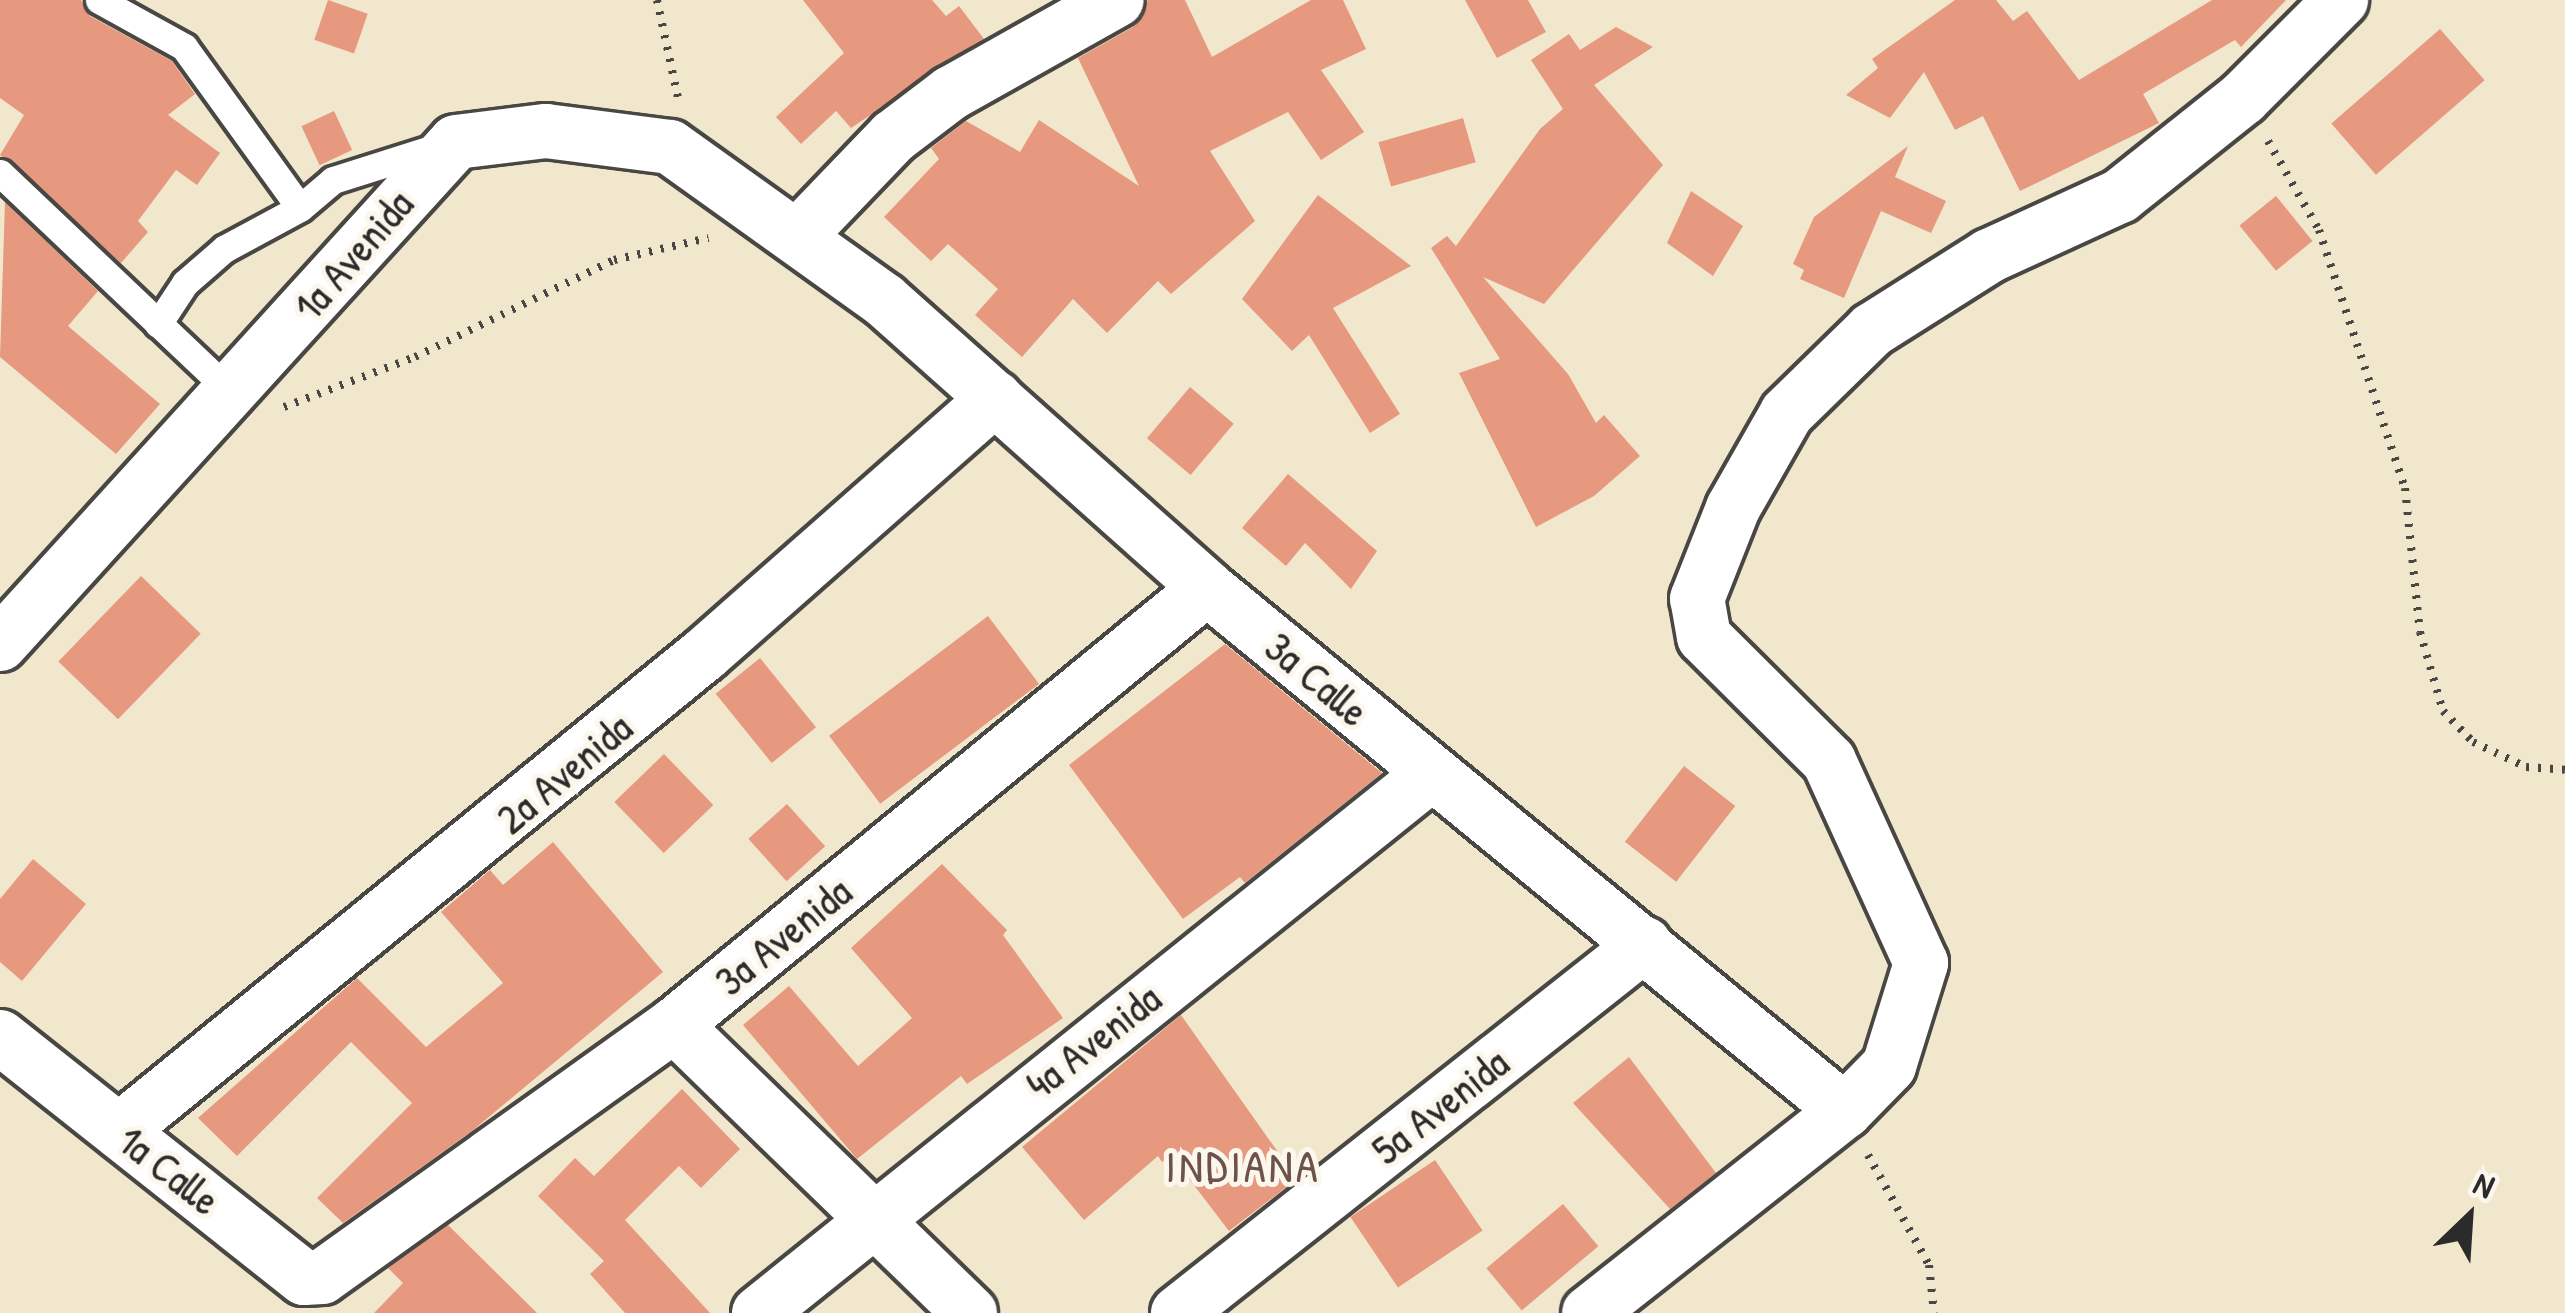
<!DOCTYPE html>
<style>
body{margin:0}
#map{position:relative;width:2565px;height:1313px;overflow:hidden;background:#f1e7cc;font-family:"Patrick Hand",sans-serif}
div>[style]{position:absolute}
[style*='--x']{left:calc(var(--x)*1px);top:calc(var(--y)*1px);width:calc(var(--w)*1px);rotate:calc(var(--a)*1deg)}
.building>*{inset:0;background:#e79980;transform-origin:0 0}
.path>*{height:8px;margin-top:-4px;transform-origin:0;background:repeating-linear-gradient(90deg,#494743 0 3px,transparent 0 12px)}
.roads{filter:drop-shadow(3px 0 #494743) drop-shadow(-3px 0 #494743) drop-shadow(0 3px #494743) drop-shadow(0 -3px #494743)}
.service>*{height:27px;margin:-13.5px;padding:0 13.5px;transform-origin:13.5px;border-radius:13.5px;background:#fff}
.minor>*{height:54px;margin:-27px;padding:0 27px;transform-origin:27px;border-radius:27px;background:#fff}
span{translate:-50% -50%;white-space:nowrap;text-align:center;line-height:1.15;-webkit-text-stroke:10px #fbf7ec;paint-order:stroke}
.street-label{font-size:42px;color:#2b2b2b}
.neighbourhood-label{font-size:45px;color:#6d5249;letter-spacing:3px}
.north{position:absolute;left:2409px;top:1157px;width:120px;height:120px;-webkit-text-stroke:9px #fbf7ec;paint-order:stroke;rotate:25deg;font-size:33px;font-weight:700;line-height:48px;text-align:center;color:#2b2b2b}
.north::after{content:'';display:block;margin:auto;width:42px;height:54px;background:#2b2b2b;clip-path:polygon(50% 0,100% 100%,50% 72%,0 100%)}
</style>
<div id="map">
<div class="building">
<i style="clip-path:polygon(0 0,81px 0,90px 16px,172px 61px,195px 94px,168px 115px,220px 153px,197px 185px,176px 170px,138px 221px,148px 232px,121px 263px,0 155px,24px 115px,0 98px)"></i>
<i style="left:328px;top:0;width:42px;height:42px;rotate:19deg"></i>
<i style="clip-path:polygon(803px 0,932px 0,946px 16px,959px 6px,984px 39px,851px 128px,836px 111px,801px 144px,776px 117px,844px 53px)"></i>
<i style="clip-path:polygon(1148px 0,1185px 0,1212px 57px,1311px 0,1343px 0,1366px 49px,1321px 70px,1364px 132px,1321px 160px,1288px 112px,1210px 151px,1255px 221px,1171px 294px,1158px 281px,1107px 333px,1073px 299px,1022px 357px,975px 315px,998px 289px,948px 244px,931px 261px,884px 217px,939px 159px,931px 148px,966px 121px,1020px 152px,1039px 120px,1139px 186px,1078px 58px,1133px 27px)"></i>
<i style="clip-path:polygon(1465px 0,1528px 0,1546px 32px,1497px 58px)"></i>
<i style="clip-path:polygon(1955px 0,1996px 0,2013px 21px,2027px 11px,2079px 80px,2212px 0,2286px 0,2241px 47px,2235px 40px,2143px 94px,2159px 123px,2020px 191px,1983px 116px,1955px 130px,1924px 72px,1890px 118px,1846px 95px,1878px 68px,1872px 59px)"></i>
<i style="clip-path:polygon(1616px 27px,1653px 47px,1594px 85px,1663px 165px,1544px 304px,1483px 277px,1568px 374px,1596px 423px,1604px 415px,1640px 456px,1594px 496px,1536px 527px,1459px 373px,1500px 359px,1431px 248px,1447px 236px,1456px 246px,1540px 129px,1563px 109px,1531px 60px,1569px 34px,1580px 50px)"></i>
<i style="left:2440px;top:29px;width:68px;height:144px;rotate:49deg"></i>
<i style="left:334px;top:111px;width:43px;height:36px;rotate:65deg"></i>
<i style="left:1463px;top:118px;width:46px;height:88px;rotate:74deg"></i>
<i style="clip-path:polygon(1908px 146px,1895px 177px,1946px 201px,1931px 233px,1881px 211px,1844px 298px,1800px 279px,1804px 270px,1793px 264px,1814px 217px)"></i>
<i style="clip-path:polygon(1691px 191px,1743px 226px,1713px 276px,1667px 243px)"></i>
<i style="clip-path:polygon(1318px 195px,1411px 266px,1333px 308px,1400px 414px,1370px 433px,1309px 335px,1292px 351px,1242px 299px)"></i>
<i style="left:2276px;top:196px;width:58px;height:47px;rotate:51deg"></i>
<i style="clip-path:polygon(5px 202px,98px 291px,68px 326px,160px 404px,116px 454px,0 357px)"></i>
<i style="left:1190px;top:387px;width:57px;height:67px;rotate:40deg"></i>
<i style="clip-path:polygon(1288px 474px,1377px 551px,1351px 589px,1305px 543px,1286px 566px,1242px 528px)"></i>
<i style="left:141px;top:576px;width:83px;height:119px;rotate:44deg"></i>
<i style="left:988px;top:616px;width:85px;height:199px;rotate:53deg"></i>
<i style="clip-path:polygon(1225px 644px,1382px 773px,1245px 883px,1240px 877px,1183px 919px,1069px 765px)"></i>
<i style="left:760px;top:658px;width:89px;height:57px;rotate:51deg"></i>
<i style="left:664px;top:754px;width:71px;height:69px;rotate:46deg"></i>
<i style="left:1684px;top:766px;width:65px;height:96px;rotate:38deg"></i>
<i style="left:787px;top:804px;width:57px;height:52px;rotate:48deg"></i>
<i style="clip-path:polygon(553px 842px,663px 972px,472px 1131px,343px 1223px,317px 1198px,412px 1103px,351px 1042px,237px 1156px,198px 1118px,357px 978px,426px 1047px,503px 983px,441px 912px,490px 870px,503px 885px)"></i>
<i style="clip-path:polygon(33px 859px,86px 904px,22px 981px,0 962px,0 899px)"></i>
<i style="clip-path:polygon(942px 864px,1007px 930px,1003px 935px,1063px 1018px,967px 1084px,961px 1076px,857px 1159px,743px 1025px,789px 986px,858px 1066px,912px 1018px,851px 948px)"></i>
<i style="clip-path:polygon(1181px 1015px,1297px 1179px,1229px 1231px,1171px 1155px,1162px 1162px,1158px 1156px,1084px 1220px,1022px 1147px)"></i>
<i style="clip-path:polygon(1629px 1057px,1716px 1173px,1670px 1209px,1573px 1103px)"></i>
<i style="clip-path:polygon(682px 1089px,740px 1149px,701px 1188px,679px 1166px,625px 1220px,710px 1313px,625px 1313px,590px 1274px,604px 1261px,538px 1196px,575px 1158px,594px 1176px)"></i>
<i style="left:1435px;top:1160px;width:85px;height:102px;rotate:56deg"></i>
<i style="left:1563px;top:1204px;width:55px;height:100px;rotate:50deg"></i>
<i style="clip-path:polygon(448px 1225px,537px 1313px,374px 1313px,403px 1283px,388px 1268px)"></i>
</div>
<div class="path">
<i style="--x:657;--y:0;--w:100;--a:77.9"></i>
<i style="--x:2268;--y:141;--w:103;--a:60.2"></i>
<i style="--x:2319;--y:230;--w:272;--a:71.6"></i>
<i style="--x:2405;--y:488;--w:145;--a:84.1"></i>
<i style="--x:2420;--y:632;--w:82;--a:73.8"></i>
<i style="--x:2443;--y:711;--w:43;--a:45.9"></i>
<i style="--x:2473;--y:742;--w:59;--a:25.3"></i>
<i style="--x:2526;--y:767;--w:39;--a:4"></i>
<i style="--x:284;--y:407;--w:140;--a:-20.9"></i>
<i style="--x:415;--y:357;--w:221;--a:-26"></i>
<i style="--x:614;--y:260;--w:97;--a:-13.2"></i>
<i style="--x:1868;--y:1155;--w:126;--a:61"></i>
<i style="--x:1929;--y:1265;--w:48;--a:84.1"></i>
</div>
<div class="roads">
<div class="service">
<i style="--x:99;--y:0;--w:97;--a:28.9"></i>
<i style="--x:184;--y:47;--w:198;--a:54.2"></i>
<i style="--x:300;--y:208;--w:43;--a:-40.3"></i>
<i style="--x:333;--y:180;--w:112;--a:-17.6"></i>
<i style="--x:0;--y:173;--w:321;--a:43.5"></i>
<i style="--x:158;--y:324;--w:49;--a:-56.6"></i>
<i style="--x:185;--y:283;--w:52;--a:-41.1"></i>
<i style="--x:224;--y:249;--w:86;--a:-28.3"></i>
</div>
<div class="minor">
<i style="--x:799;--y:235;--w:136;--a:-46.2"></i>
<i style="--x:893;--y:137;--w:73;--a:-37.2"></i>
<i style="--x:951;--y:93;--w:190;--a:-29.3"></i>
<i style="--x:0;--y:644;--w:678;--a:-47.75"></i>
<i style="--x:456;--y:142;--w:91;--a:-7"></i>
<i style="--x:546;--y:131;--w:125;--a:7.4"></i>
<i style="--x:670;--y:147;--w:263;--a:35.6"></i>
<i style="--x:884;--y:300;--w:433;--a:41.7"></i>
<i style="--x:1207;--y:588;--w:825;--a:39.34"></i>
<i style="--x:674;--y:1025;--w:413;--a:44.2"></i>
<i style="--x:0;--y:1037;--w:388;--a:38.4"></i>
<i style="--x:304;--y:1278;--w:18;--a:-3"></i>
<i style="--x:322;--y:1277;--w:433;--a:-35.6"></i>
<i style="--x:674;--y:1025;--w:689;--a:-39.35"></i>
<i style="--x:119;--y:1131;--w:756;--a:-39.15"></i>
<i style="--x:705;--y:654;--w:387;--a:-41.4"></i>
<i style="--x:759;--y:1313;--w:861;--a:-38.73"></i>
<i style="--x:1178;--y:1313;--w:595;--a:-38.31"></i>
<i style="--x:1589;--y:1313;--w:326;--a:-38.3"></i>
<i style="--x:1845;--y:1111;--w:63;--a:-45.6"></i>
<i style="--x:1889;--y:1066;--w:108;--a:-72.7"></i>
<i style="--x:1921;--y:963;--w:222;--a:-114.5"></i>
<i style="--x:1829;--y:761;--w:176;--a:-135.2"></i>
<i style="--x:1704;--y:637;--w:39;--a:-100"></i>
<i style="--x:1697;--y:599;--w:98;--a:-68.4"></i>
<i style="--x:1733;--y:508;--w:109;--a:-60.4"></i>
<i style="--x:1787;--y:413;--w:119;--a:-44.3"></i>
<i style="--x:1872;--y:330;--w:138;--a:-32.3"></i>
<i style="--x:1989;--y:256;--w:144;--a:-24.6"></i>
<i style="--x:2120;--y:196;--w:157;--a:-38.5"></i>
<i style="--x:2243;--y:98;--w:139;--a:-45"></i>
</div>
</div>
<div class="street-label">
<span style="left:353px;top:255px;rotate:-49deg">1a Avenida</span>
<span style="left:1317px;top:679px;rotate:40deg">3a Calle</span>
<span style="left:564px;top:773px;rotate:-40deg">2a Avenida</span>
<span style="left:783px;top:936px;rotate:-39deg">3a Avenida</span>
<span style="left:1093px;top:1041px;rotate:-38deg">4a Avenida</span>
<span style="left:1440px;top:1106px;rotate:-38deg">5a Avenida</span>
<span style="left:169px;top:1170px;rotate:38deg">1a Calle</span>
</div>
<div class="neighbourhood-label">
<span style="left:1243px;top:1166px">INDIANA</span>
</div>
<div class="north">N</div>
</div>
